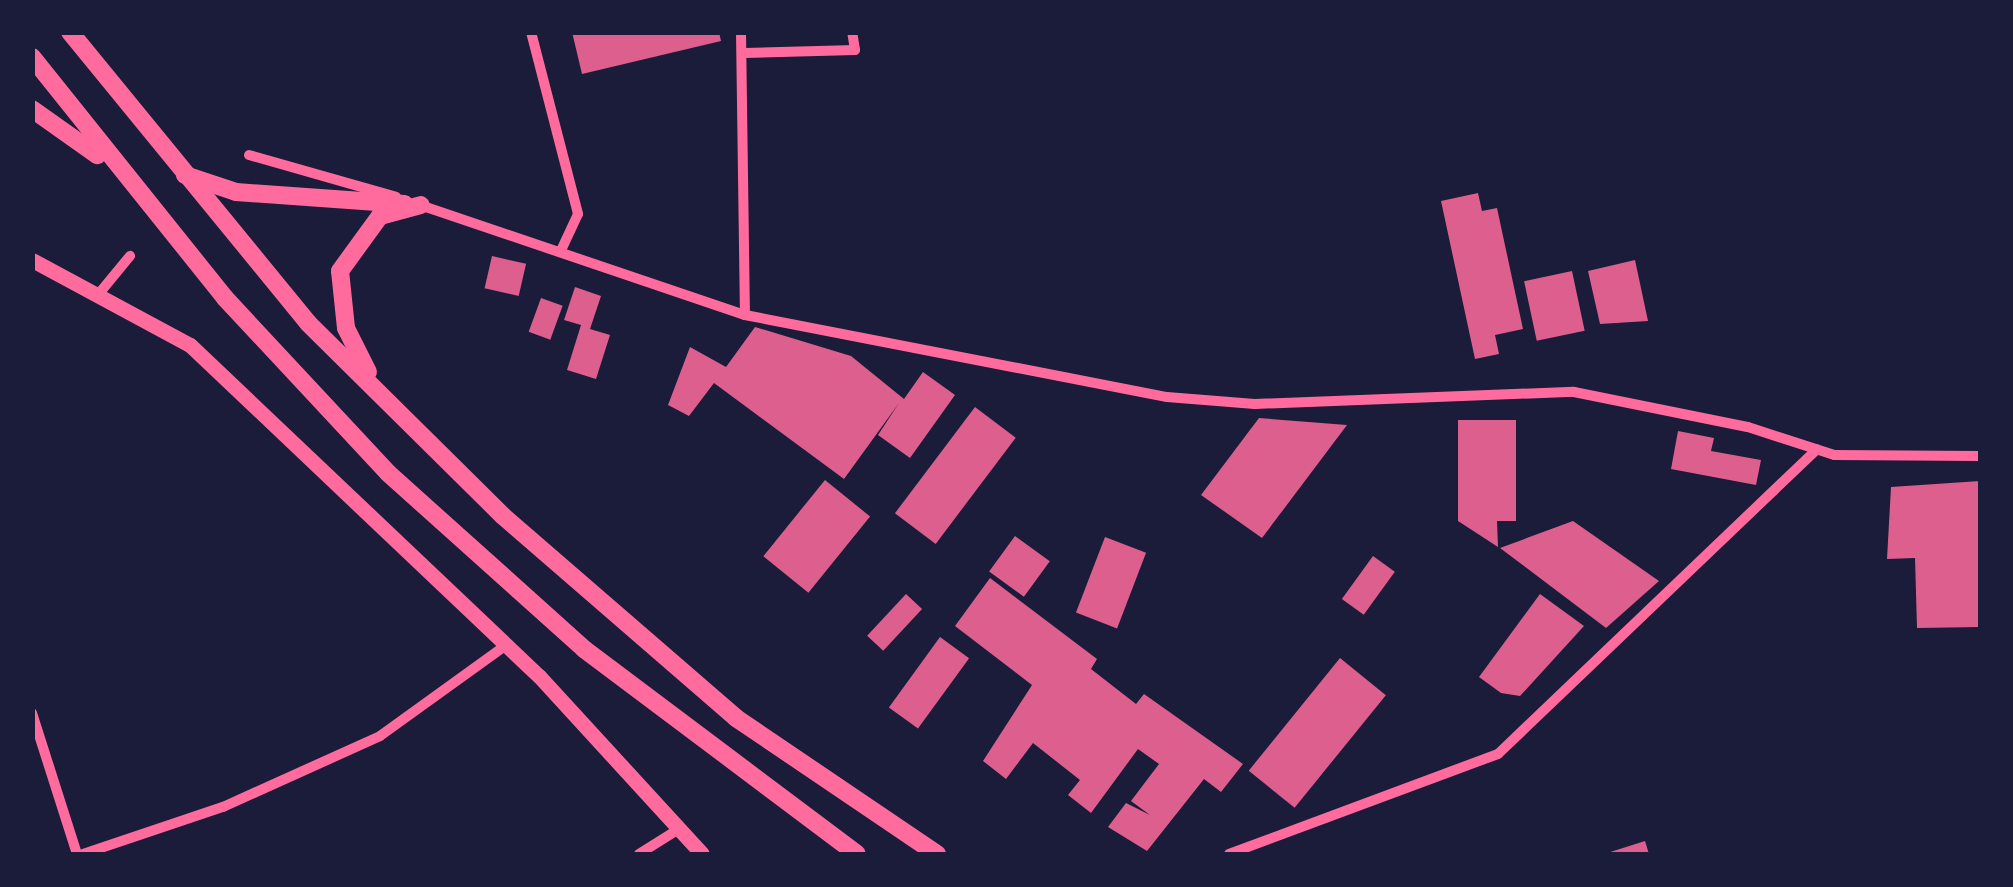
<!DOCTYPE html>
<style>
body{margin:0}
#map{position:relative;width:2013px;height:887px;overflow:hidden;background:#1b1b3a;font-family:Literata,serif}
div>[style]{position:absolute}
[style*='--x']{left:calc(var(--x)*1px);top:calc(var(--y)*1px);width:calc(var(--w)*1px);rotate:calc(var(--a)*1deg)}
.building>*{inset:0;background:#dd5f8e;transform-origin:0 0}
.minor>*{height:10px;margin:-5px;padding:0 5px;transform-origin:5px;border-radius:5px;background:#ff6b9d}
.secondary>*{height:15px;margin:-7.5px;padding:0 7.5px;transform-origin:7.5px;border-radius:7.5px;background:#ff6b9d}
.trunk>*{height:18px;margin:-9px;padding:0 9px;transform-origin:9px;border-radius:9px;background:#ff6b9d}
span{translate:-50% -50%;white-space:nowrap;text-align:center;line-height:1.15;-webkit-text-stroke:8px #1b1b3a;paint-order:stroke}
.frame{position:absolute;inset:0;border:35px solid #1b1b3a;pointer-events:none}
</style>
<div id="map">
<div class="building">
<i style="clip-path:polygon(572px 32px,719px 32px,721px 41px,582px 74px)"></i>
<i style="clip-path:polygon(1478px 193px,1482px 211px,1497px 208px,1523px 329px,1495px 335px,1499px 354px,1475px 359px,1441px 201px)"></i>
<i style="left:492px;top:256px;width:35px;height:33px;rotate:13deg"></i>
<i style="clip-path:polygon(1635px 260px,1648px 321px,1600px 324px,1588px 271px)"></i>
<i style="left:1572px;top:271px;width:61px;height:49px;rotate:78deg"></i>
<i style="clip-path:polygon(575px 287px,601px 296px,590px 329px,610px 335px,596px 379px,567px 370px,581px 325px,564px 320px)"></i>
<i style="left:541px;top:298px;width:23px;height:36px;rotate:20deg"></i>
<i style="clip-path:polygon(755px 327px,851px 356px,904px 399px,923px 372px,955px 395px,910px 458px,878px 435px,899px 403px,844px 479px,714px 383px,689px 416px,668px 405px,690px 347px,726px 367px)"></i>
<i style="left:975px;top:407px;width:51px;height:133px;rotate:37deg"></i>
<i style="clip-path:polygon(1259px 418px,1347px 425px,1262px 538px,1201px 495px)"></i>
<i style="clip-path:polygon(1458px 420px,1516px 420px,1516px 521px,1497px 521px,1498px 547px,1458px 521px)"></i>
<i style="clip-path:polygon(1678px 431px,1714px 438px,1711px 451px,1761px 460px,1756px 485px,1671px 469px)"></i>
<i style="left:825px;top:480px;width:58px;height:98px;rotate:39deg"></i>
<i style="clip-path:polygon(1980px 481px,1980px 627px,1917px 628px,1915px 558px,1887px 559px,1891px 487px)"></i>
<i style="clip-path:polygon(1573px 521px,1659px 581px,1606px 628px,1500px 548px)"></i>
<i style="left:1015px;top:536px;width:43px;height:44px;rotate:36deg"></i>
<i style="left:1105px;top:537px;width:44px;height:81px;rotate:21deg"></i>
<i style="left:1373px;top:556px;width:27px;height:53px;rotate:36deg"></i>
<i style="clip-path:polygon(990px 578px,1097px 659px,1091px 669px,1136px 704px,1144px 694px,1243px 764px,1221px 792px,1204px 779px,1147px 851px,1108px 827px,1126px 803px,1150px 815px,1131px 801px,1159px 764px,1138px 749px,1091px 813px,1068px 795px,1080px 780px,1033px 743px,1006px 779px,983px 761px,1032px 685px,955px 626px)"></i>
<i style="left:906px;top:594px;width:22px;height:57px;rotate:43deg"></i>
<i style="clip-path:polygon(1540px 594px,1584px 626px,1520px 696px,1501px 693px,1479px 677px)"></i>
<i style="left:940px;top:637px;width:36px;height:87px;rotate:36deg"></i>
<i style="left:1340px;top:658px;width:59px;height:145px;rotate:39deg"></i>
<i style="clip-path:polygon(1645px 841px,1649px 854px,1604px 854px)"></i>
</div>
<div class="minor">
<i style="--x:531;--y:32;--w:188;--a:75.5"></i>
<i style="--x:578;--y:214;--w:40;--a:115"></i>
<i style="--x:741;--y:32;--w:283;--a:89.2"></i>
<i style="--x:745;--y:53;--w:110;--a:-1.6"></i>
<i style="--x:855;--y:50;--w:18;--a:-99"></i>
<i style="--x:249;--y:155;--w:153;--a:15.9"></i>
<i style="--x:417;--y:204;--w:346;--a:18.7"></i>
<i style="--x:745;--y:315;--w:430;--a:11"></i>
<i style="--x:1167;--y:397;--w:88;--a:4.5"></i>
<i style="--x:1255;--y:404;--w:319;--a:-2.2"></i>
<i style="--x:1574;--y:392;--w:177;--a:11.4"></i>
<i style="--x:1748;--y:427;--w:90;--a:18"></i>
<i style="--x:1834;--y:455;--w:146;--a:0.4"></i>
<i style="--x:97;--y:296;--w:52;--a:-50.5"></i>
<i style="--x:32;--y:713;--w:148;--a:72.3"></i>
<i style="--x:83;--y:854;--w:148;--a:-18.6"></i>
<i style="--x:223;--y:807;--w:172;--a:-24.3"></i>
<i style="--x:380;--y:736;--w:155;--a:-35.8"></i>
<i style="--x:639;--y:854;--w:47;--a:-32"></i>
<i style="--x:1229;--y:854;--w:287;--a:-20.4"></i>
<i style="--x:1498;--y:754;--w:441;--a:-43.7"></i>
</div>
<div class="secondary">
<i style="--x:32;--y:260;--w:179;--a:28.3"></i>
<i style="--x:190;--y:345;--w:481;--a:43.5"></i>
<i style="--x:539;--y:676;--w:241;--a:47.5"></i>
</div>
<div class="trunk">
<i style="--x:70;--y:32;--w:376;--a:50.7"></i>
<i style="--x:308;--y:323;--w:274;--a:44.7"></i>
<i style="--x:503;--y:516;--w:308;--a:40.9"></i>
<i style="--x:736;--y:718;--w:243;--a:34.1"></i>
<i style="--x:32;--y:57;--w:309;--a:51.3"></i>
<i style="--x:225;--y:298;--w:239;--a:47"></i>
<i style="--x:388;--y:473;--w:263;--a:41.9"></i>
<i style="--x:584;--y:649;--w:341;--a:36.9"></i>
<i style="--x:32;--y:109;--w:80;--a:35.3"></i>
<i style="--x:185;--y:175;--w:54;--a:18.4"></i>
<i style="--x:236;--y:192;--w:169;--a:4.1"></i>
<i style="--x:368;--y:372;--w:49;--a:-116.6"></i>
<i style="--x:346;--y:328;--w:57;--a:-96"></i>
<i style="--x:340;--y:271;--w:68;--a:-54"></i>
<i style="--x:380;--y:216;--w:42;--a:-15"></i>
</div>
<div class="frame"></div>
</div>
